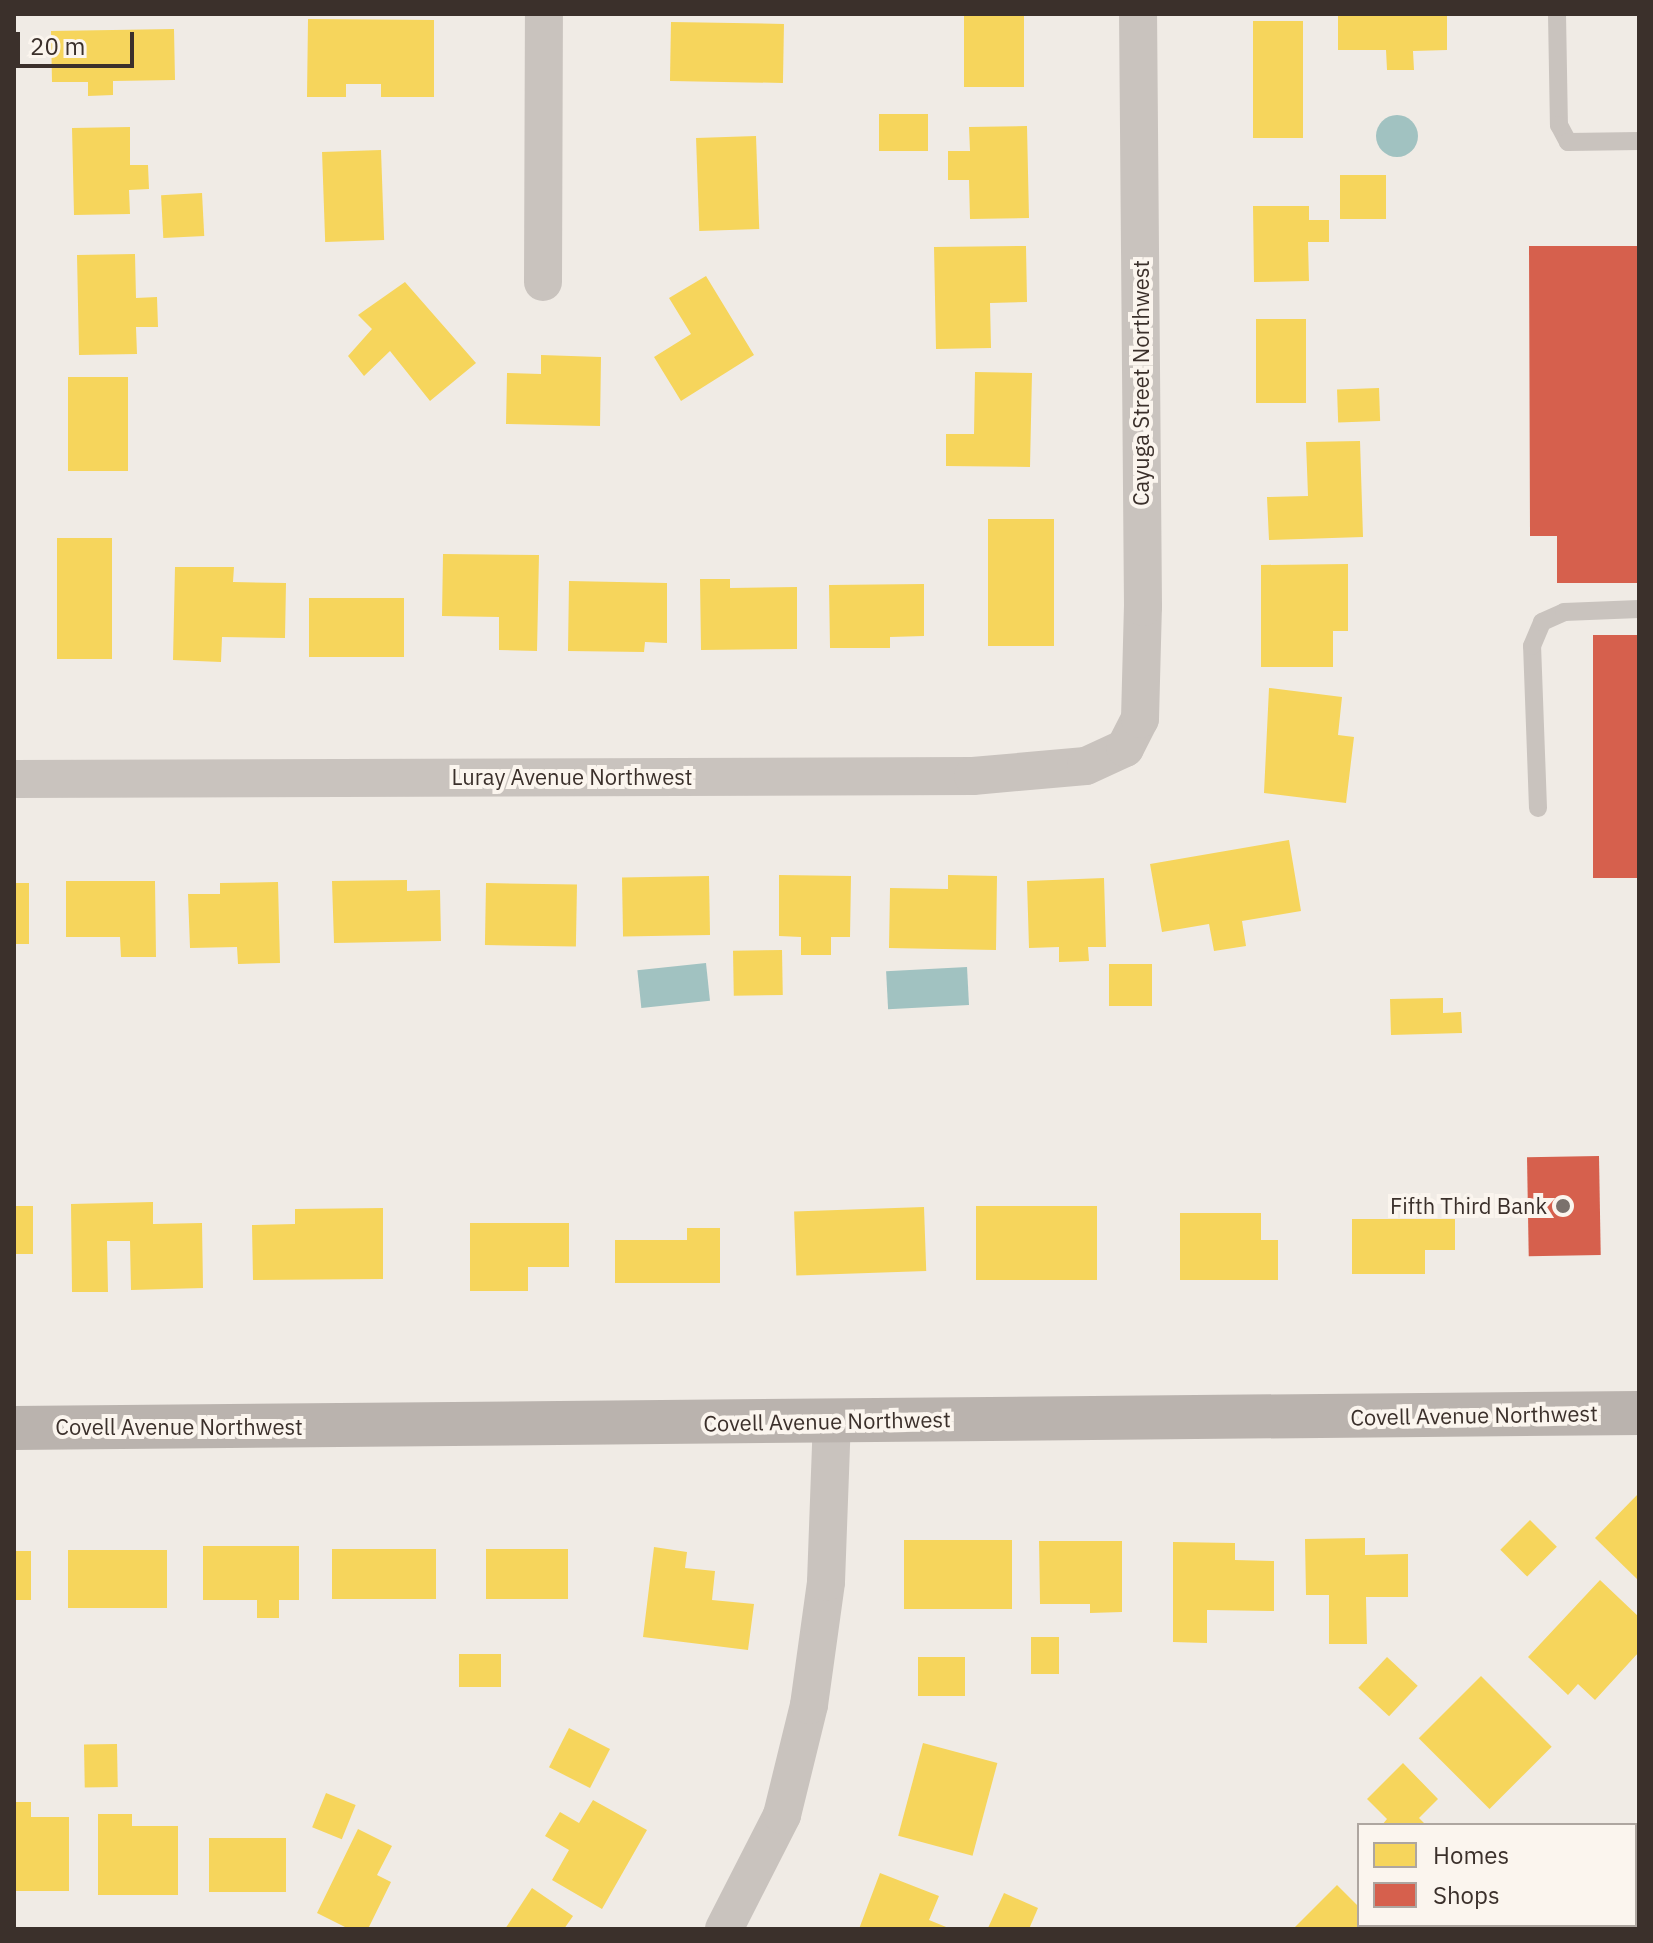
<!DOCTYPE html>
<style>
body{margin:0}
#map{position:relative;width:1653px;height:1943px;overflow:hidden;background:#f0ebe5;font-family:"IBM Plex Sans",sans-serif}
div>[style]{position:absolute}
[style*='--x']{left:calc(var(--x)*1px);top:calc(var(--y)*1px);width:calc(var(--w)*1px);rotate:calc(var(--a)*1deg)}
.water>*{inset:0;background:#a1c2c1;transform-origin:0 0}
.round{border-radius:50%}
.homes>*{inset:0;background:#f6d55c;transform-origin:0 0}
.shops>*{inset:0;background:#d6604d;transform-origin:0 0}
.lane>*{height:18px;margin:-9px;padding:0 9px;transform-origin:9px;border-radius:9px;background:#c9c3be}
.street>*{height:38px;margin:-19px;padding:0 19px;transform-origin:19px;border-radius:19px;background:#c9c3be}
.secondary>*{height:44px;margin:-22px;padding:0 22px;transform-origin:22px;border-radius:22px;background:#bab3ae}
.dots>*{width:22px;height:22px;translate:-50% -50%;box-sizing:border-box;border:4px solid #fbf5ee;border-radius:50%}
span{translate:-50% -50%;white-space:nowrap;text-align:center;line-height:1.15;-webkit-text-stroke:8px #fbf5ee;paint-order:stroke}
.street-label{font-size:22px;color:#3b302b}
.poi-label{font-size:22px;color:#3b302b}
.right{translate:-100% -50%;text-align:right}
.frame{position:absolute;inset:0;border:16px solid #3b302b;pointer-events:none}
.legend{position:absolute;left:1357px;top:1823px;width:280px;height:104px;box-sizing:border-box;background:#fbf5ee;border:2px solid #aea6a0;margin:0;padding:10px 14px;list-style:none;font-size:24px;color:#3b302b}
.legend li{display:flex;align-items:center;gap:16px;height:40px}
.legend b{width:40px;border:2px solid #aea6a0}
.scale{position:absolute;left:16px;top:32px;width:118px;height:36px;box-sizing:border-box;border:4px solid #3b302b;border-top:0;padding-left:10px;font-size:24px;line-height:28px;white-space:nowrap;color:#3b302b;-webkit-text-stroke:6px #fbf5ee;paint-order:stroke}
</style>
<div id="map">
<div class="water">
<i class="round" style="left:1376px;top:115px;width:42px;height:42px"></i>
<i style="left:706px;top:963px;width:38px;height:69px;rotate:84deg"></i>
<i style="left:967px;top:967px;width:38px;height:81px;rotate:87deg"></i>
</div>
<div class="homes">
<i style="left:964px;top:14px;width:60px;height:73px"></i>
<i style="clip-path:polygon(1338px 14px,1447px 14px,1447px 50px,1413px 51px,1414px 70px,1387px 70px,1386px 50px,1338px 50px)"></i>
<i style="clip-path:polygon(308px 19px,434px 20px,434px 97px,381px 97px,381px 84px,346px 84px,346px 97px,307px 97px)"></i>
<i style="left:1253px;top:21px;width:50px;height:117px"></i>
<i style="left:671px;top:22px;width:113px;height:59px;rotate:1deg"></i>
<i style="clip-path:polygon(174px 29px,175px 80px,113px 81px,113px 95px,88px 96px,88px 82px,52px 82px,51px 31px)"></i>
<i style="left:879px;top:114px;width:49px;height:37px"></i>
<i style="clip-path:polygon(1027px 126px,1029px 218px,970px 219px,969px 180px,948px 180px,948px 151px,970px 151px,969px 127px)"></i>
<i style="clip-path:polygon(130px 127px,130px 165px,148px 165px,149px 189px,129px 190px,130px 214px,74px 215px,72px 128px)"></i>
<i style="left:756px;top:136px;width:93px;height:60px;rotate:88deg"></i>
<i style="left:381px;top:150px;width:90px;height:59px;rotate:88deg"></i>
<i style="left:1340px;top:175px;width:46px;height:44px"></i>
<i style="left:202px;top:193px;width:43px;height:41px;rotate:87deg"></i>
<i style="clip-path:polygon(1253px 206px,1309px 206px,1309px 220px,1329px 220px,1329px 242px,1308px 242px,1309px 281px,1254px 282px)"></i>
<i style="clip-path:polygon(1026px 246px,1027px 302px,990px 303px,991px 348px,936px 349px,934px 247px)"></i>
<i style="clip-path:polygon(135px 254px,136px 298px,157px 297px,158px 327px,136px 327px,137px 354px,79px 355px,77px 255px)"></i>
<i style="clip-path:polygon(706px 276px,754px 355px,681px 401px,654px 357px,691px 334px,669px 298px)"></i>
<i style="clip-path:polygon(405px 282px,476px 363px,430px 401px,390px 351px,364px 376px,348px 356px,372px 329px,358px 315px)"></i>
<i style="left:1256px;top:319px;width:50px;height:84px"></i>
<i style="clip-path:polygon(541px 355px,601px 357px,600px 426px,506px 424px,507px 373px,541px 374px)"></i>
<i style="clip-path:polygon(975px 372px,1032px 373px,1030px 467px,946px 466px,946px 434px,974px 434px)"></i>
<i style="left:68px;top:377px;width:60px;height:94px"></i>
<i style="left:1379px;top:388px;width:33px;height:42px;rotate:88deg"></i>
<i style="clip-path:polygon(1360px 441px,1363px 537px,1269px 540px,1267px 497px,1308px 496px,1306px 442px)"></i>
<i style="left:1054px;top:519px;width:127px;height:66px;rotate:90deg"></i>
<i style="left:112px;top:538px;width:121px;height:55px;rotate:90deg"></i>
<i style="clip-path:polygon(443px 554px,539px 555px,537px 651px,499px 650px,499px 617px,442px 616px)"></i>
<i style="clip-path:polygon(1348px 564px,1348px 631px,1333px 631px,1333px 667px,1261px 667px,1261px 565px)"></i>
<i style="clip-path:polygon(175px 567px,234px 567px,233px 582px,286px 583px,285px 638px,222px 637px,221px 662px,173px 660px)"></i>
<i style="clip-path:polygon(700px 579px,730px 579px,730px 588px,797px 587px,797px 649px,701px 650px)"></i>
<i style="clip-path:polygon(569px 581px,667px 583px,667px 643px,645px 642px,644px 652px,568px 651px)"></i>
<i style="clip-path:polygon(924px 584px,924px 636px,890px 637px,890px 648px,830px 648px,829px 585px)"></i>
<i style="left:404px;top:598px;width:59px;height:95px;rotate:90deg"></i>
<i style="clip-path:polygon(1269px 688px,1342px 697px,1338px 735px,1354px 737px,1346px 803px,1264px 793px)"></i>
<i style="clip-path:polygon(1289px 840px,1301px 911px,1242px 921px,1246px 946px,1214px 951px,1209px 924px,1162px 932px,1150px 864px)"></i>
<i style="clip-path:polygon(779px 875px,851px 876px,850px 937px,831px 937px,831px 955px,801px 955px,801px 937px,779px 936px)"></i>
<i style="clip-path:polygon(948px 875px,997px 876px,996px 950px,889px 948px,890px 888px,948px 889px)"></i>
<i style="left:709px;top:876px;width:59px;height:87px;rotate:89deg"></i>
<i style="clip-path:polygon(1104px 878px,1106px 947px,1088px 947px,1089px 961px,1059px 962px,1059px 947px,1029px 948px,1027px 881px)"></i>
<i style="clip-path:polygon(407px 880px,407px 891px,440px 890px,441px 941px,334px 943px,332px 881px)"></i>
<i style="clip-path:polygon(66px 881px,155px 881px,156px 957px,121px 957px,120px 937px,66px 937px)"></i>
<i style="clip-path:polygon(278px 882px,280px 963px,238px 964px,237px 947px,190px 948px,188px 894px,220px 894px,220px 883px)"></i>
<i style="left:14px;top:883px;width:15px;height:61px"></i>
<i style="left:486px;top:883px;width:91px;height:62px;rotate:1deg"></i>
<i style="left:782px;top:950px;width:45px;height:49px;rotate:89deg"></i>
<i style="left:1109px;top:964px;width:43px;height:42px"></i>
<i style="clip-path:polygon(1443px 998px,1443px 1013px,1461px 1012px,1462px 1033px,1391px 1035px,1390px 999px)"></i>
<i style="clip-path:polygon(153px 1202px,153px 1224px,202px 1223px,203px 1288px,131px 1290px,130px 1241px,107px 1241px,108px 1292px,72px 1292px,71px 1204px)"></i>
<i style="left:14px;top:1206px;width:19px;height:48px"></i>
<i style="left:976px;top:1206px;width:121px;height:74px"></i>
<i style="left:924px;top:1207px;width:64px;height:130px;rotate:88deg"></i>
<i style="clip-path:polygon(383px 1208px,383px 1279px,253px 1280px,252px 1225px,295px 1224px,295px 1209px)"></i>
<i style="clip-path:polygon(1180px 1213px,1261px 1213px,1261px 1240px,1278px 1240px,1278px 1280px,1180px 1280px)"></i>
<i style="clip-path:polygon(1352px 1219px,1455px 1219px,1455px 1250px,1425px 1250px,1425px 1274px,1352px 1274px)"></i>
<i style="clip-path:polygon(470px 1223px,569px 1223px,569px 1267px,528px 1267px,528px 1291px,470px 1291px)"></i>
<i style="clip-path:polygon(687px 1228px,720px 1228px,720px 1283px,615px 1283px,615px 1240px,687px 1240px)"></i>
<i style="clip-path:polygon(1639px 1493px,1639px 1581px,1595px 1538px)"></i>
<i style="left:1530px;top:1520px;width:38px;height:42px;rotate:45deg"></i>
<i style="clip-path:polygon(1365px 1538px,1365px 1555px,1408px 1554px,1408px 1597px,1366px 1597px,1367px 1644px,1329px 1644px,1329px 1595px,1306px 1595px,1305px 1539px)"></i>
<i style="left:904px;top:1540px;width:108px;height:69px"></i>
<i style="clip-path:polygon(1039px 1541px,1122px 1541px,1122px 1612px,1090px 1613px,1090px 1604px,1040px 1604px)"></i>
<i style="clip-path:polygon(1173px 1542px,1235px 1543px,1235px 1560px,1274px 1561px,1274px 1611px,1207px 1610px,1207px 1643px,1173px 1642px)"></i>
<i style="clip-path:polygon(203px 1546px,299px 1546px,299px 1600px,279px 1600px,279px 1618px,257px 1618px,257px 1600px,203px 1600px)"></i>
<i style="clip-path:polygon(654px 1547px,687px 1552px,685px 1568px,715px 1571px,712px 1600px,754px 1604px,748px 1650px,643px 1637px)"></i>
<i style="left:332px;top:1549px;width:104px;height:50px"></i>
<i style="left:486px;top:1549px;width:82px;height:50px"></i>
<i style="left:68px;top:1550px;width:99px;height:58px"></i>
<i style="left:14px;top:1551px;width:17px;height:49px"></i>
<i style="clip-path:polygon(1600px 1580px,1639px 1617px,1639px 1652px,1595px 1700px,1578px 1684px,1568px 1695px,1528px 1657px)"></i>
<i style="left:1031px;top:1637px;width:28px;height:37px"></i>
<i style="left:459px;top:1654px;width:42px;height:33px"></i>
<i style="left:918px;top:1657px;width:47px;height:39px"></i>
<i style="left:1387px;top:1657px;width:42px;height:42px;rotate:43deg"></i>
<i style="left:1481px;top:1676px;width:100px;height:88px;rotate:45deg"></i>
<i style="left:569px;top:1728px;width:46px;height:44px;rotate:27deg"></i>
<i style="left:923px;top:1743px;width:77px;height:96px;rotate:15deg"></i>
<i style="left:117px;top:1744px;width:43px;height:33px;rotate:89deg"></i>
<i style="clip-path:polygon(1403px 1763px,1438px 1799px,1419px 1818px,1426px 1825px,1382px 1825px,1387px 1819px,1367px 1799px)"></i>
<i style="left:326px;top:1793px;width:32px;height:37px;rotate:22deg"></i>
<i style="clip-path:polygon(593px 1800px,647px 1830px,602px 1909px,552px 1880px,569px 1850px,545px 1836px,560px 1812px,579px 1823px)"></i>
<i style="clip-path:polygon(14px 1802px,31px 1802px,31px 1817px,69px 1817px,69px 1891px,14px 1891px)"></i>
<i style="clip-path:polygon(98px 1814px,132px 1814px,132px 1826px,178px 1826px,178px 1895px,98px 1895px)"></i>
<i style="clip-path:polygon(358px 1829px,392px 1846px,377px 1875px,391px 1882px,368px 1929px,349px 1929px,317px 1913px)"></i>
<i style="left:209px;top:1838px;width:77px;height:54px"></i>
<i style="clip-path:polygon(880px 1873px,939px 1896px,929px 1920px,951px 1929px,859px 1929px)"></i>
<i style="clip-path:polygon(1337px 1885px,1359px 1907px,1359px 1925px,1381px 1929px,1293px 1929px)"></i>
<i style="clip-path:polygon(532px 1888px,573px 1916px,564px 1929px,505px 1929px)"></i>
<i style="clip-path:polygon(1004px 1893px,1038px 1908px,1029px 1929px,988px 1928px)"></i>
</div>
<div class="shops">
<i style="clip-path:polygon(1529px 246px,1639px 246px,1639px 583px,1557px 583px,1557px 536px,1530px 536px)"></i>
<i style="left:1593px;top:635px;width:46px;height:243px"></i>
<i style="left:1599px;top:1156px;width:99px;height:72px;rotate:89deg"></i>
</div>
<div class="lane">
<i style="--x:1557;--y:14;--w:111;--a:89"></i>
<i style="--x:1559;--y:125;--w:19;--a:62"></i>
<i style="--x:1568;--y:142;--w:71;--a:-0.8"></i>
<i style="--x:1538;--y:808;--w:162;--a:-92.1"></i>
<i style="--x:1532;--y:646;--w:26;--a:-67"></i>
<i style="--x:1542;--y:622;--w:24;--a:-24"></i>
<i style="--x:1564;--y:612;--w:75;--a:-2.3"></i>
</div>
<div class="street">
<i style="--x:543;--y:282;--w:268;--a:-89.8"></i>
<i style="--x:14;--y:779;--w:959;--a:-0.18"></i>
<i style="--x:973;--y:776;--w:113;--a:-5.1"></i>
<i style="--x:1086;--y:766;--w:43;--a:-24.8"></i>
<i style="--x:1125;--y:748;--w:33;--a:-63"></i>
<i style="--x:1140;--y:719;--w:112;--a:-88.5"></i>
<i style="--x:1143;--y:607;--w:593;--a:-90.48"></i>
<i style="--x:724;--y:1929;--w:128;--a:-63"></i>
<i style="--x:782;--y:1815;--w:113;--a:-76.2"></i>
<i style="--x:809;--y:1705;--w:124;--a:-82.1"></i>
<i style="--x:826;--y:1582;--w:161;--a:-87.9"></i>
</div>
<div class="secondary">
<i style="--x:14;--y:1428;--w:1625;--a:-0.53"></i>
</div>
<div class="dots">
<i style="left:1563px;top:1206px;background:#7a716c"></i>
</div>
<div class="street-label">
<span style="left:1141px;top:383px;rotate:-90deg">Cayuga Street Northwest</span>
<span style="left:572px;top:777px">Luray Avenue Northwest</span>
<span style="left:1474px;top:1415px;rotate:-1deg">Covell Avenue Northwest</span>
<span style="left:827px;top:1421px;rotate:-1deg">Covell Avenue Northwest</span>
<span style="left:179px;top:1427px">Covell Avenue Northwest</span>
</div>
<div class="poi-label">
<span class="right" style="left:1547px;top:1206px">Fifth Third Bank</span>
</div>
<div class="frame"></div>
<ul class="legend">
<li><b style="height:22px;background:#f6d55c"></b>Homes</li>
<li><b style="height:22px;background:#d6604d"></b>Shops</li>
</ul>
<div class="scale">20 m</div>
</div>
